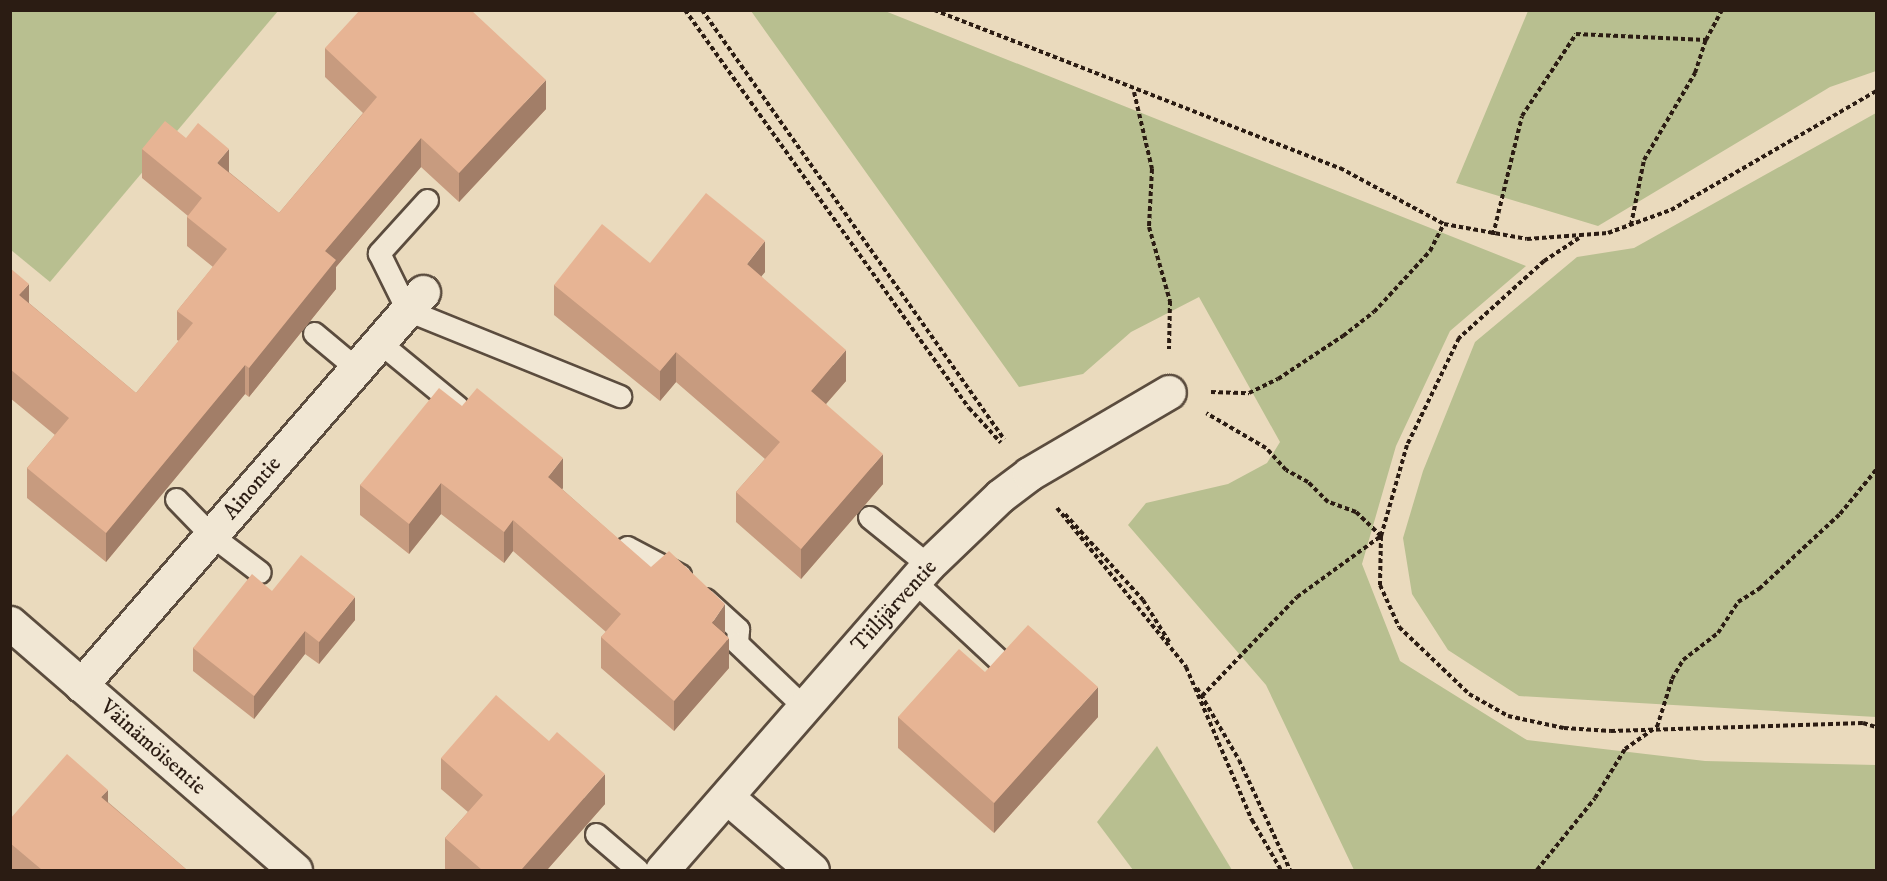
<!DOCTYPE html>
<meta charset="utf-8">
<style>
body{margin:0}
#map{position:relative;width:1887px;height:881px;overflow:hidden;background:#eadabd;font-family:"IM FELL DW Pica",serif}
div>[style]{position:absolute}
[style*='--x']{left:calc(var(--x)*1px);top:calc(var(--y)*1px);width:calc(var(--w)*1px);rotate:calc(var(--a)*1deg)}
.green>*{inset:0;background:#b8bf90}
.path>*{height:4px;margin-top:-2px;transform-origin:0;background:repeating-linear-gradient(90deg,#2b1c13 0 4.5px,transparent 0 7.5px)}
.roads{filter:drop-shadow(2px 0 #5b4c3e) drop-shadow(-2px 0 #5b4c3e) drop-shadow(0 2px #5b4c3e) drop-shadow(0 -2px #5b4c3e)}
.service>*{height:21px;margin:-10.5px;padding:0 10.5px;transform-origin:10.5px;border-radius:10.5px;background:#f1e7d4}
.minor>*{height:33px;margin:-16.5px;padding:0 16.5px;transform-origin:16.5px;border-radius:16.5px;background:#f1e7d4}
.tertiary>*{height:33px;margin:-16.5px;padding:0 16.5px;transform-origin:16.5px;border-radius:16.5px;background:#f1e7d4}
.wall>*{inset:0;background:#c79b7f}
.shaded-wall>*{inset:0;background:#a27e68}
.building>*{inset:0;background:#e7b494}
span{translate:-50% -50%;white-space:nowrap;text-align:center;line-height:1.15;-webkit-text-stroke:5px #f1e7d4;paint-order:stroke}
.street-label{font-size:22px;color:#2b1c13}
.frame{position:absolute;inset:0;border:12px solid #2b1c13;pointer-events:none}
</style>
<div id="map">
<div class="green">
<i style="clip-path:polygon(10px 11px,278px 11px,50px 282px,11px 250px)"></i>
<i style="clip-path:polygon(751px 11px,885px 11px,1526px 266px,1450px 331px,1396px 446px,1362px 564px,1400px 661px,1527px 740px,1705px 761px,1876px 765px,1876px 870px,1354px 870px,1266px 685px,1128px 525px,1146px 503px,1228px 484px,1267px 463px,1280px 442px,1199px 297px,1131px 332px,1083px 374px,1019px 387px)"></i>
<i style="clip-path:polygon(1528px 11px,1876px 11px,1876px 71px,1830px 87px,1598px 226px,1456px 183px)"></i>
<i style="clip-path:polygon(1876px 113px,1876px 717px,1519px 696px,1448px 650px,1412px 594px,1403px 538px,1423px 471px,1475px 342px,1577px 257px,1634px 248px)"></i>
<i style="clip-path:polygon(1157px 746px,1232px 870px,1133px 870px,1097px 822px)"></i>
</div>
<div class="path">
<i style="--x:685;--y:10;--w:489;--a:54.5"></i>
<i style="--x:969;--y:408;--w:47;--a:47.6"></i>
<i style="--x:702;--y:10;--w:525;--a:54.86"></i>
<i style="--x:934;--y:10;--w:436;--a:21.3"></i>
<i style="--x:1340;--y:168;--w:118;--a:28.3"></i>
<i style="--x:1444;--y:224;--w:84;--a:10.2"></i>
<i style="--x:1527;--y:239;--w:81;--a:-4.2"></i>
<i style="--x:1608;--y:233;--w:67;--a:-20.1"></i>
<i style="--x:1671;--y:210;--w:237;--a:-30.1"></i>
<i style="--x:1134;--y:92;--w:79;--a:76.8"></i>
<i style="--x:1152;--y:169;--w:58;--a:93"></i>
<i style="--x:1149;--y:227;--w:77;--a:74.2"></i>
<i style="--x:1170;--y:301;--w:48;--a:91.2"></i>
<i style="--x:1631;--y:225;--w:66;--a:-78.7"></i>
<i style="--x:1644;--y:160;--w:101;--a:-59.6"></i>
<i style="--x:1695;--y:73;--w:35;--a:-72"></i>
<i style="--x:1493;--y:235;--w:122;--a:-76.3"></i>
<i style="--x:1522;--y:116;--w:98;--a:-56.6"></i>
<i style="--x:1576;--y:34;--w:130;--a:2.6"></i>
<i style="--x:1706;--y:40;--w:34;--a:-62"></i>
<i style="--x:1579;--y:238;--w:42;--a:146.7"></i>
<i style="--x:1544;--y:261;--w:115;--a:137.8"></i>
<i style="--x:1459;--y:338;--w:119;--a:115.9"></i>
<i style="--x:1407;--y:445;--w:95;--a:105.9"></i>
<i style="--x:1381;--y:536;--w:49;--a:91.2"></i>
<i style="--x:1380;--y:585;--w:46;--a:65.7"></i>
<i style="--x:1399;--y:627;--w:97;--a:43.7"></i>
<i style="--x:1469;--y:694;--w:45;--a:29.4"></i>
<i style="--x:1508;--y:716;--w:57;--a:12.1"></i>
<i style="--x:1564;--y:728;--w:47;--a:3.7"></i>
<i style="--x:1611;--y:731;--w:252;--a:-1.8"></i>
<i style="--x:1863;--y:723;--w:14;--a:17"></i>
<i style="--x:1211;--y:392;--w:38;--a:2"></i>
<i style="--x:1249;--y:393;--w:32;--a:-26"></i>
<i style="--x:1278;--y:379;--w:78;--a:-33.5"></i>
<i style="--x:1343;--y:336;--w:39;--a:-38"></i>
<i style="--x:1374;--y:312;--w:83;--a:-47.4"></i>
<i style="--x:1430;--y:251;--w:30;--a:-63"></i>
<i style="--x:1057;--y:508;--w:205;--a:50.9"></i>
<i style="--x:1186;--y:667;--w:167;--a:66.7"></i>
<i style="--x:1252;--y:820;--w:58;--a:59.9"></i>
<i style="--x:1065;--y:514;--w:116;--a:47.8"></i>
<i style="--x:1143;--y:600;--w:51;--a:57.9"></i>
<i style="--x:1197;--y:688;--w:83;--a:59.7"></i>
<i style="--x:1239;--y:760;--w:121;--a:65.1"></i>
<i style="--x:1202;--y:696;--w:137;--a:-46.2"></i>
<i style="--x:1297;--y:597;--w:104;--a:-36"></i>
<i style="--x:1381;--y:536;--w:35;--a:-136"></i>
<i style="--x:1356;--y:512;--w:30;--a:-160"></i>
<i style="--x:1328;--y:502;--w:28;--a:-135"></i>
<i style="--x:1308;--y:482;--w:25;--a:-151"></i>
<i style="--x:1286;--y:470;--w:30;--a:-132"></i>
<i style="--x:1266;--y:448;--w:69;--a:-149.7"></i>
<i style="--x:1537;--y:870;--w:92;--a:-51.1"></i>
<i style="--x:1595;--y:798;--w:57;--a:-58.5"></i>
<i style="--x:1625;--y:749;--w:39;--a:-35"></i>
<i style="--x:1657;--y:727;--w:50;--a:-72.6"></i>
<i style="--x:1672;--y:679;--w:22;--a:-60"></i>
<i style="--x:1683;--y:660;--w:44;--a:-37.6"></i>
<i style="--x:1718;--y:633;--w:37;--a:-57"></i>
<i style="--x:1738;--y:602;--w:25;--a:-32"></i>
<i style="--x:1759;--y:589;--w:110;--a:-42.8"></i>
<i style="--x:1840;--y:514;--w:57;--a:-50.7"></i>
</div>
<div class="roads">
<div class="service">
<i style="--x:427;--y:200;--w:72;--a:132.2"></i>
<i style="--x:379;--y:253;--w:64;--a:63.8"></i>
<i style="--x:407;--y:310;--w:230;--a:22"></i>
<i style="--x:314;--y:333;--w:55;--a:39.8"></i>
<i style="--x:379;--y:342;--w:102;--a:39.4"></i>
<i style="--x:176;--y:499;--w:50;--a:45.8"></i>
<i style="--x:211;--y:535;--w:61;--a:37.1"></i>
<i style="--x:869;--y:517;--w:76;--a:39.1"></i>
<i style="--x:627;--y:547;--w:60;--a:27.8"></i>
<i style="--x:914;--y:581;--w:116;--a:42.9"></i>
<i style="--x:705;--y:599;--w:45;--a:42.3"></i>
<i style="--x:738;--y:629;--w:14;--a:94"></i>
<i style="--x:737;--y:643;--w:93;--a:43.7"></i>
<i style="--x:596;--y:834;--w:55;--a:40.6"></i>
</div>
<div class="minor">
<i style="--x:10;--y:623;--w:377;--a:40.9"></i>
<i style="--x:81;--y:685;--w:521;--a:-48.97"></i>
<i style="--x:727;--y:797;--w:112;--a:40.7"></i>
</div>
<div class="tertiary">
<i style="--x:662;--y:870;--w:405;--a:-48.9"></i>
<i style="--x:928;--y:565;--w:100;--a:-43.8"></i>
<i style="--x:1000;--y:496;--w:36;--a:-37"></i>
<i style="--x:1029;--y:474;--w:162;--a:-30.4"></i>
</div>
</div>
<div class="wall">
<i style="clip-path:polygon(325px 48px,546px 109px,459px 202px,421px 167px,336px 267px,336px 289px,249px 397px,245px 394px,106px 562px,27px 498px,27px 468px,55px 435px,10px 398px,10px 268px,29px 303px,136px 393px,179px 341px,177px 340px,177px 311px,213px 267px,187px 246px,187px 217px,188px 216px,142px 178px,142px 149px,229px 172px,279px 213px,363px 113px,325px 77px)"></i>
<i style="clip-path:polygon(650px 263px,765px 272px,761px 276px,846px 381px,826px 404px,883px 484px,801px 579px,736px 522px,736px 492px,765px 459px,676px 382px,660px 401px,554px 315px,554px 285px)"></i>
<i style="clip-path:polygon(462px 406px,563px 488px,562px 489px,725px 634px,729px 668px,674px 731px,601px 668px,601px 637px,606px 632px,513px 551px,504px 563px,441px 514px,409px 554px,360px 515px,360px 485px)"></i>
<i style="clip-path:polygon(272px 591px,355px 620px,319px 664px,305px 654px,254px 719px,193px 671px,193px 648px)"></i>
<i style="clip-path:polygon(985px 672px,1098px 717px,994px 833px,898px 748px,898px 717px)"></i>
<i style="clip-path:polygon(441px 758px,605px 804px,547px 870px,447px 870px,445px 869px,445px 838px,468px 812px,441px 789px)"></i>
<i style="clip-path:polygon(108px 802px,187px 870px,10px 870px,10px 819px)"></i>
</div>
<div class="shaded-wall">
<i style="clip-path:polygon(546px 80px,546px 109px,459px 202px,459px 173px)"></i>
<i style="clip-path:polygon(421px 138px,421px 167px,336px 267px,336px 289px,249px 397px,249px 368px,325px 251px)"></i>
<i style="clip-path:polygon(229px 149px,229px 178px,217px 163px)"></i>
<i style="clip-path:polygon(765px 241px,765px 272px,747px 294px,747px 264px)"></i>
<i style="clip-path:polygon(29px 284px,29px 313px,19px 295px)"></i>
<i style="clip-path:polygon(846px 350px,846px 381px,811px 421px,811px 391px)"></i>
<i style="clip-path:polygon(676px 352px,676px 382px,660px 401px,660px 371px)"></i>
<i style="clip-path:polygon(245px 365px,245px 394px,106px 562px,106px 533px)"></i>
<i style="clip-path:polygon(883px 454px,883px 484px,801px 579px,801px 549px)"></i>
<i style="clip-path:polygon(563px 458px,563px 488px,548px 507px,548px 477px)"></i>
<i style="clip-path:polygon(441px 483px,441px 514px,409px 554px,409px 524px)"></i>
<i style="clip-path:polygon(513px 520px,513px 551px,504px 563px,504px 532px)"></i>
<i style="clip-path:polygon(355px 597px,355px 620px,319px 664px,319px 642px)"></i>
<i style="clip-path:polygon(725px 604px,725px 634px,712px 623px)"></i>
<i style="clip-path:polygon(305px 631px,305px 654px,254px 719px,254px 696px)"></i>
<i style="clip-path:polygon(729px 638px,729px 668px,674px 731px,674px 701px)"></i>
<i style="clip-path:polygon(1098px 687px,1098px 717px,994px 833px,994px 803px)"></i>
<i style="clip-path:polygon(605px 774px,605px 804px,547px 870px,521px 870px)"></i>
<i style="clip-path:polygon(108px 790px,108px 820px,101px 797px)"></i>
</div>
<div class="building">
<i style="clip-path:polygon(360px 10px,471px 10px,546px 80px,459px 173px,421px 138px,325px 251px,336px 260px,249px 368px,245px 365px,106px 533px,27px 468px,69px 418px,10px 369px,10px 268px,29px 284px,19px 295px,136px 393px,193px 323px,177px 311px,227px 249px,187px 217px,202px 198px,142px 149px,165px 121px,186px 138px,198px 123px,229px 149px,217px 163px,279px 213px,377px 97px,325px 48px)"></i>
<i style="clip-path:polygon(706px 193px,765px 241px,747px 264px,846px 350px,811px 391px,883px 454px,801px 549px,736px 492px,780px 442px,676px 352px,660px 371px,554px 285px,602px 224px,650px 263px)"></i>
<i style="clip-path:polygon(439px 388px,462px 406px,477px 388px,563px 458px,548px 477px,651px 567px,669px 551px,725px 604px,712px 623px,729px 638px,674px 701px,601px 637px,621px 614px,513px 520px,504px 532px,441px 483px,409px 524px,360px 485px)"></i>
<i style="clip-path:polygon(301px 555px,355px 597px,319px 642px,305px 631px,254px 696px,193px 648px,252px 574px,272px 591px)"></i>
<i style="clip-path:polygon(1028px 625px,1098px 687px,994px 803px,898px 717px,959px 649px,985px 672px)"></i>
<i style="clip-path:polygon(496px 695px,549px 741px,557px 732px,605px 774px,521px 870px,482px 870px,445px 838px,483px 795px,441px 758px)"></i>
<i style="clip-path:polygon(67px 754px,108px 790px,101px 797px,187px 870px,42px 870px,10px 843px,10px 819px)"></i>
</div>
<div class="street-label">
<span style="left:252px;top:488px;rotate:-49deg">Ainontie</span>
<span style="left:894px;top:606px;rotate:-48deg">Tiilijärventie</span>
<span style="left:153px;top:747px;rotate:41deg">Väinämöisentie</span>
</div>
<div class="frame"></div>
</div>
